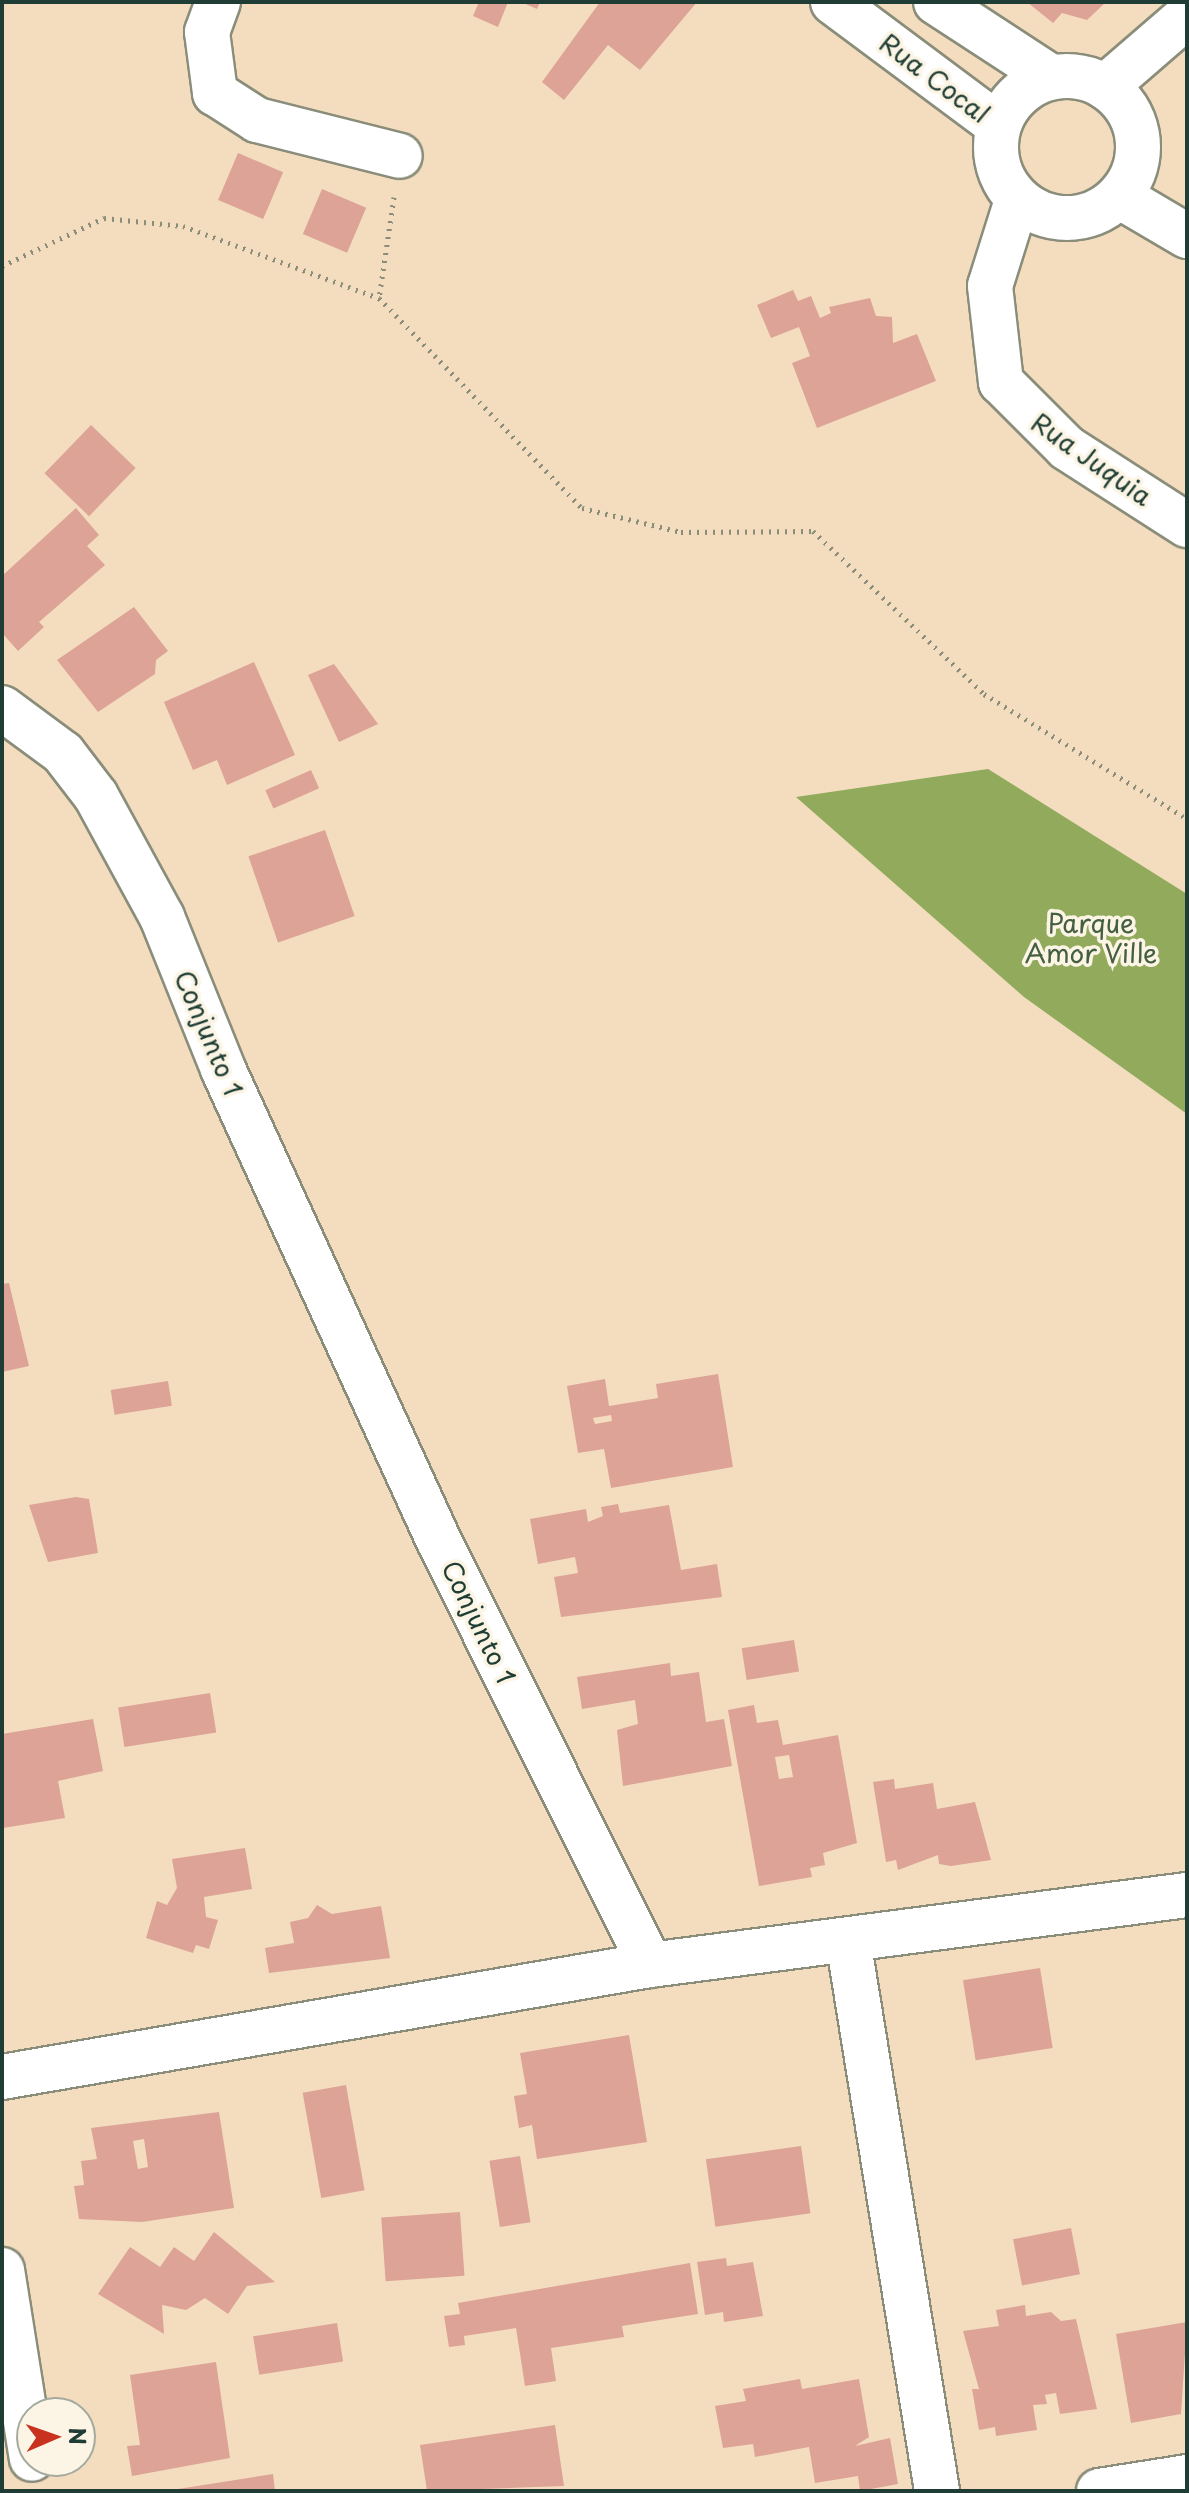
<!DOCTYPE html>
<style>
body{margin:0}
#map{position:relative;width:1189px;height:2493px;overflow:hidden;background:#f4ddbf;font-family:"Playpen Sans",sans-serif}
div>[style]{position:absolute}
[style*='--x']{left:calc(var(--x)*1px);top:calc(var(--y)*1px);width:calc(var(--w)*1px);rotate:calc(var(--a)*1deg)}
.forest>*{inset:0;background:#91aa5c}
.building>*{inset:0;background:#dca396;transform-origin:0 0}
.path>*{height:5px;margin-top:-2.5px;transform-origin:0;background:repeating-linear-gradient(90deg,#8a8d7a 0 2px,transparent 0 8px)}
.roads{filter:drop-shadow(2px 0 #8a8d7a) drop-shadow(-2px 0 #8a8d7a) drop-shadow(0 2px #8a8d7a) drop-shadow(0 -2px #8a8d7a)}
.minor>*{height:44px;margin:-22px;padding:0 22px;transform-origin:22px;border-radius:22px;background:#fff}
.minor>.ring{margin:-22px;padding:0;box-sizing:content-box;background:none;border:44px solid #fff;border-radius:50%}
span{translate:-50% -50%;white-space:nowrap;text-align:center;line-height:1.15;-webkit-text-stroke:7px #fcf5e5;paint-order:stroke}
.street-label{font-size:26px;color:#1f3d34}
.park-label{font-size:26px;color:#455f41}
.frame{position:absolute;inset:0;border:4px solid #1f3d34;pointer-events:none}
.north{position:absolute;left:16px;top:2397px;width:80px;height:80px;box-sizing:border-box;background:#fcf5e5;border:2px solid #a4ab9e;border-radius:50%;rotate:88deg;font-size:22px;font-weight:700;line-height:32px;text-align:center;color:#1f3d34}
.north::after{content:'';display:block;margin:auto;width:28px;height:36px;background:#c8321e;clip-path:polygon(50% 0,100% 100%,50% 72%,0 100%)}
</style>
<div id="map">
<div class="forest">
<i style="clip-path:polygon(988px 769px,1187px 894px,1187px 1114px,1024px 997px,796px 797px)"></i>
</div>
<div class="building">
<i style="clip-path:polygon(479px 2px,508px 2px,498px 27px,473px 16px)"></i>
<i style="clip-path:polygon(521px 2px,540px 2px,537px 9px)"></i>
<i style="clip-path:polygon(600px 2px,697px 2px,640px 70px,608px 45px,564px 100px,542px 82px)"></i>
<i style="clip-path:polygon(1027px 2px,1106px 2px,1087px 20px,1062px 13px,1053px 23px)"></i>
<i style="left:238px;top:153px;width:49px;height:51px;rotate:23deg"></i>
<i style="left:322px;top:189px;width:48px;height:49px;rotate:23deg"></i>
<i style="clip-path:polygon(793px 290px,798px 301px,811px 296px,820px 318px,831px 313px,829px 307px,870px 298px,876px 316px,892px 317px,893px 343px,917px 334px,936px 381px,817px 428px,792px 363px,810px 356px,799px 327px,771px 338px,757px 305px)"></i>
<i style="left:91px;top:425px;width:62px;height:67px;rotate:44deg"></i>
<i style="clip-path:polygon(76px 508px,99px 535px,87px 546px,105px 565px,39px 622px,44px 627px,18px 651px,2px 633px,2px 576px)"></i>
<i style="clip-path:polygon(134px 607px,168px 651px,156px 660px,155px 674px,98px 712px,57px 660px)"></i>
<i style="clip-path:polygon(254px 662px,295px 755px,227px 785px,217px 760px,193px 770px,164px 702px)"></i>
<i style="clip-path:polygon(334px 664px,378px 724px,339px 742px,308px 675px)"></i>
<i style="left:311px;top:770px;width:20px;height:50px;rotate:66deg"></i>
<i style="left:325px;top:830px;width:91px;height:81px;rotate:71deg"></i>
<i style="clip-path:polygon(9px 1283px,29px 1366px,2px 1372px,2px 1284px)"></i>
<i style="clip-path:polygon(evenodd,718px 1374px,733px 1467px,611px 1488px,604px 1449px,578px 1453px,567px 1386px,605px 1379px,609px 1406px,658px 1398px,656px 1384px,718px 1374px,611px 1415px,612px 1421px,595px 1424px,593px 1418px,611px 1415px)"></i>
<i style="left:168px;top:1381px;width:25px;height:58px;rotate:81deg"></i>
<i style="clip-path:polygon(76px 1497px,89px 1499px,98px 1553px,48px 1562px,29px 1505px)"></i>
<i style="clip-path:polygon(618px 1504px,620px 1513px,669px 1505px,681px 1570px,717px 1564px,722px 1597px,561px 1617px,554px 1577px,578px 1573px,575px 1557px,538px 1564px,530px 1519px,586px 1509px,588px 1522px,603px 1516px,601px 1507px)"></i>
<i style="left:794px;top:1640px;width:32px;height:53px;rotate:81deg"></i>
<i style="clip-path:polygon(670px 1663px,671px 1676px,699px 1672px,706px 1722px,724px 1719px,732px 1766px,623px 1786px,617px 1730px,638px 1724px,635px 1700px,582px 1709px,577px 1677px)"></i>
<i style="left:210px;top:1693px;width:40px;height:93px;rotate:81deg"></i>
<i style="clip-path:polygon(evenodd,754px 1705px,757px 1723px,778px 1720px,783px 1745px,838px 1735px,857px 1843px,823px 1853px,825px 1865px,810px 1868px,812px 1877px,759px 1886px,728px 1710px,754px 1705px,789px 1755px,793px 1777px,779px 1779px,775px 1757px,789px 1755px)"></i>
<i style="clip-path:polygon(93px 1719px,103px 1771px,58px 1781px,65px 1818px,3px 1828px,2px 1734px)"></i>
<i style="clip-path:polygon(894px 1779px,895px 1789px,933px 1783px,937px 1809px,975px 1802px,991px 1860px,951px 1866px,939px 1864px,938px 1855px,898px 1870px,896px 1860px,886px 1862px,873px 1782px)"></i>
<i style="clip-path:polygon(245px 1848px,252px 1889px,204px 1897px,206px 1917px,218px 1920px,209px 1949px,196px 1945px,193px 1953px,146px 1938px,157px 1901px,167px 1905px,177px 1888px,172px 1859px)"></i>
<i style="clip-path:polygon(317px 1905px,332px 1914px,381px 1906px,390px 1958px,269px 1973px,265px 1948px,294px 1943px,290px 1922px,308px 1918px)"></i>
<i style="left:1040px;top:1968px;width:81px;height:78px;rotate:81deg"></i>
<i style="clip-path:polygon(629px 2035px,647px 2142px,537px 2159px,532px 2125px,519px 2128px,514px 2096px,527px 2094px,520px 2053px)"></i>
<i style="left:346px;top:2085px;width:107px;height:44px;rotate:80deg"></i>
<i style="clip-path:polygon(evenodd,219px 2112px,234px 2208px,142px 2222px,79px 2219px,74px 2186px,84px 2185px,81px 2161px,97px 2159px,91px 2128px,219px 2112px,144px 2139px,148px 2167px,138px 2169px,133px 2141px,144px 2139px)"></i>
<i style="left:801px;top:2146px;width:68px;height:96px;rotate:82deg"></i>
<i style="left:520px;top:2156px;width:67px;height:31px;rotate:81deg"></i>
<i style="left:460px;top:2212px;width:64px;height:79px;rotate:86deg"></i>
<i style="left:1071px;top:2228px;width:47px;height:59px;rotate:79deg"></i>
<i style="clip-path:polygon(214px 2232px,275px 2282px,247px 2286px,228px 2314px,205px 2298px,186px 2310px,162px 2305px,164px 2334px,98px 2294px,130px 2247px,160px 2267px,174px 2247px,194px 2261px)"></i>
<i style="clip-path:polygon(726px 2258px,727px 2266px,753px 2262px,763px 2316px,724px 2322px,723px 2312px,705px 2315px,697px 2262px)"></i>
<i style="clip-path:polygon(690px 2263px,698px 2314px,622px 2326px,624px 2337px,551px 2348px,556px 2381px,525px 2386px,516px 2328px,464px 2336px,465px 2345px,449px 2347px,444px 2316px,460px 2314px,458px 2303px)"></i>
<i style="clip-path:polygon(1025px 2305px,1026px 2316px,1051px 2312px,1061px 2321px,1076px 2319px,1097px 2409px,1060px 2414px,1056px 2393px,1045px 2395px,1047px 2404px,1033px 2405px,1037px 2430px,996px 2436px,995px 2427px,979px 2430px,972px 2389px,979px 2389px,963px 2331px,999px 2326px,996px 2310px)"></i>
<i style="clip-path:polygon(1187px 2322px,1181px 2414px,1131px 2423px,1116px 2334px)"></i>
<i style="left:337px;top:2323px;width:39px;height:85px;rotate:81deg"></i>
<i style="clip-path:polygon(216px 2362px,230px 2458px,132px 2476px,127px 2446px,140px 2445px,130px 2375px)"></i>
<i style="clip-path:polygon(800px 2379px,802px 2389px,859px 2379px,869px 2437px,855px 2446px,890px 2438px,898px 2484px,860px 2491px,858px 2476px,815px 2483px,809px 2447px,755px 2457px,753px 2444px,723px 2448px,715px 2406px,746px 2401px,743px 2389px)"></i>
<i style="clip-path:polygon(555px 2425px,564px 2486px,427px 2491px,420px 2445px)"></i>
<i style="clip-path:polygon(273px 2474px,275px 2491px,178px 2491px,178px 2489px)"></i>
</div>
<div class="path">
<i style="--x:394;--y:197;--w:102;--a:98.4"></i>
<i style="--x:379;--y:298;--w:292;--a:46"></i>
<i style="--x:582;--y:508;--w:102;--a:13.6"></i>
<i style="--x:681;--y:532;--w:132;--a:-0.4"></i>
<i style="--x:813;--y:531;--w:236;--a:43.6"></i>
<i style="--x:984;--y:694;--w:238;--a:31.6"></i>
<i style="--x:2;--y:266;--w:113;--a:-25.2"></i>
<i style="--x:104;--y:218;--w:79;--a:5.8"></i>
<i style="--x:183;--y:226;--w:209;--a:20.2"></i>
</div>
<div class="roads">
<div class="minor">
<i style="--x:218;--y:2;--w:32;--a:110"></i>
<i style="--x:207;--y:32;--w:62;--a:82.5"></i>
<i style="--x:215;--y:93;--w:50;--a:32.7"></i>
<i style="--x:257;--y:120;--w:147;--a:14.1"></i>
<i style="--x:833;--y:2;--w:206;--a:36.7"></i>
<i style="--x:936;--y:2;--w:137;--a:33.1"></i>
<i class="ring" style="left:996px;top:76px;width:98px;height:98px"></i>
<i style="--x:1105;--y:87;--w:108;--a:-40.9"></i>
<i style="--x:1119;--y:196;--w:79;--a:30.5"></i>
<i style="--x:1017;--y:200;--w:90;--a:107.4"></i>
<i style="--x:990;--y:286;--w:97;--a:83.5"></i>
<i style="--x:1001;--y:382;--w:93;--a:45"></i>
<i style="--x:1067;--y:448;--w:143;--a:32.7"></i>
<i style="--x:2;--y:708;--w:76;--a:36.4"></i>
<i style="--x:63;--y:753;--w:54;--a:52.5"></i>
<i style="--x:96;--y:796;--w:138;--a:61.4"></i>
<i style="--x:162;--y:917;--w:164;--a:68.1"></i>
<i style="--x:223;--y:1069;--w:517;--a:65.42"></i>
<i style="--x:438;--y:1539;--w:476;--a:63.5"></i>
<i style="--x:848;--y:1940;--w:558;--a:80.82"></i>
<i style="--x:2;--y:2077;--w:658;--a:-9.81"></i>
<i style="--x:650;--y:1965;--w:542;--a:-7.43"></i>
<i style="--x:2;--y:2270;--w:191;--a:81"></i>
<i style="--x:1099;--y:2491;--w:89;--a:-9"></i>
</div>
</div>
<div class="street-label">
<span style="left:935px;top:78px;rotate:37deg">Rua Cocal</span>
<span style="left:1092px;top:459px;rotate:35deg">Rua Juquia</span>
<span style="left:209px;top:1033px;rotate:67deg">Conjunto 1</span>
<span style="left:479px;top:1622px;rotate:64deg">Conjunto 1</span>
</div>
<div class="park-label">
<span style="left:1091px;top:938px">Parque<br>Amor Ville</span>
</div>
<div class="frame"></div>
<div class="north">N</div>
</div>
